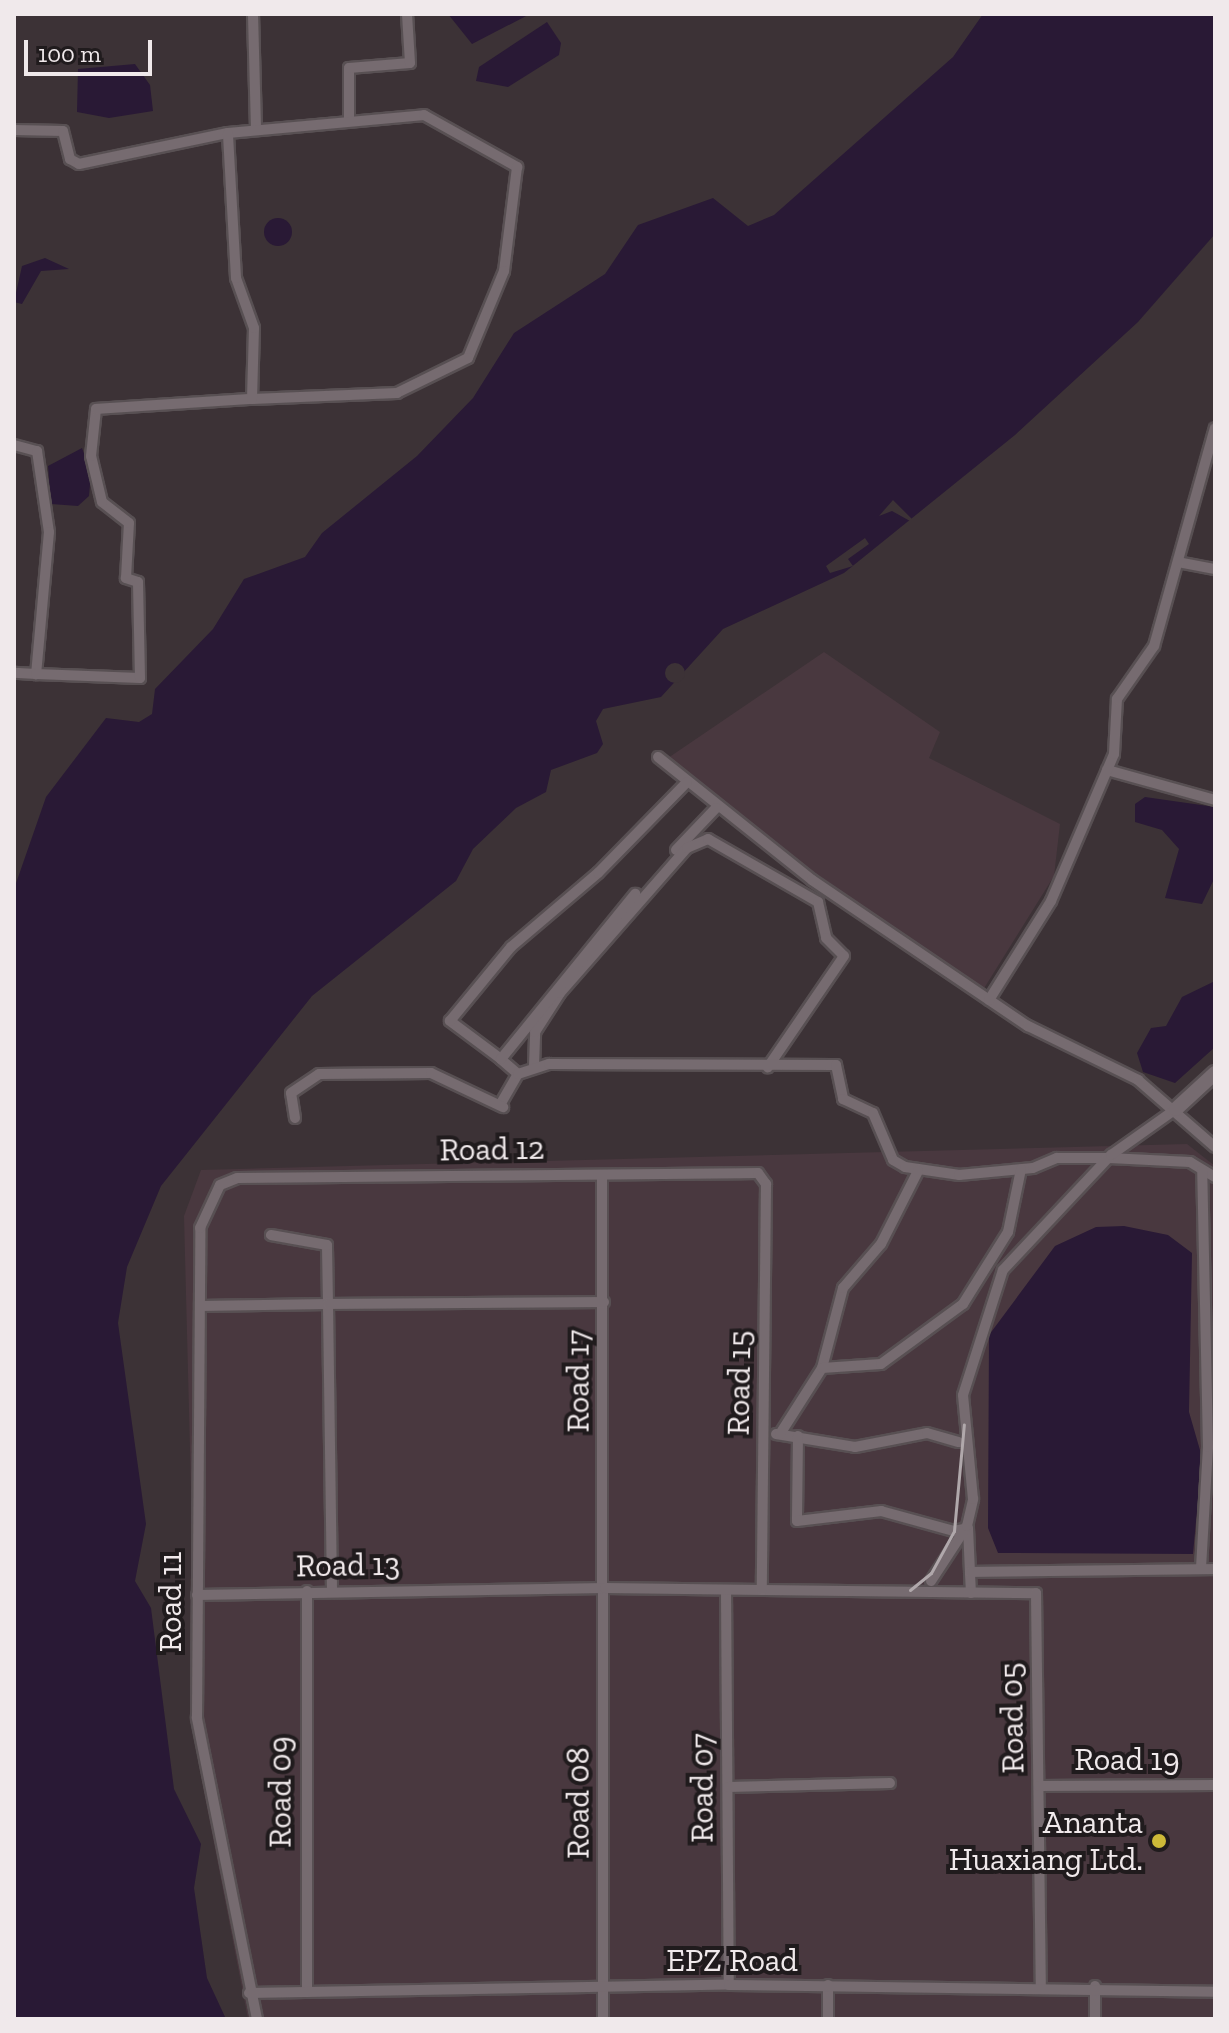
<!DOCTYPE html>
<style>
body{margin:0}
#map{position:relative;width:1229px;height:2033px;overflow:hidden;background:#3c3236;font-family:"Zilla Slab",serif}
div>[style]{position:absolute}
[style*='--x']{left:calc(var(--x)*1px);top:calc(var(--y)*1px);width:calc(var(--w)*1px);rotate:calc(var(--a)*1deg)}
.built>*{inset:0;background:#49383f}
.water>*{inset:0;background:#291935}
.round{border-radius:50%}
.pier>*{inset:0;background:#3c3236}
.roads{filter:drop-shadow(2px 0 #585053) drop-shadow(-2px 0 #585053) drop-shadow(0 2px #585053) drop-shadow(0 -2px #585053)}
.street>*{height:10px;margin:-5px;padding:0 5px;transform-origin:5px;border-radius:5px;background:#766b70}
.secondary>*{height:14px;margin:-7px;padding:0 7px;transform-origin:7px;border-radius:7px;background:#766b70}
.rail>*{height:3px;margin:-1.5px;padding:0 1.5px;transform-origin:1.5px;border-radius:1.5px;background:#b0a8ab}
.dots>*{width:22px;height:22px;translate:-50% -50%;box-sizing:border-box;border:4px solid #201b1d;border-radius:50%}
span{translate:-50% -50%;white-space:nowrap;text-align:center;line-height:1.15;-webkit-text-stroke:8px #201b1d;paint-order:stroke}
.street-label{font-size:32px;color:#f0e9eb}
.poi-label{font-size:32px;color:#f0e9eb}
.right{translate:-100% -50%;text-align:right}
.frame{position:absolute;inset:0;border:16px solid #f0e9eb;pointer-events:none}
.scale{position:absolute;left:24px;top:40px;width:128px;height:36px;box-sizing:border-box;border:4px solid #f0e9eb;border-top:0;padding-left:10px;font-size:24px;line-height:28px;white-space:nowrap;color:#f0e9eb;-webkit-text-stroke:6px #201b1d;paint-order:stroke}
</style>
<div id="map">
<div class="built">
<i style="clip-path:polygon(824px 652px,940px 732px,929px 758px,1060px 824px,1054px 876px,983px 990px,758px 833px,668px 758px)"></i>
<i style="clip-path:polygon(1187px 1144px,1215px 1166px,1215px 2019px,248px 2019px,198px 1761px,184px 1216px,201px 1170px)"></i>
</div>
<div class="water">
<i style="clip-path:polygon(448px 14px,530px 14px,472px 44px)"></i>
<i style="clip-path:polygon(983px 14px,1215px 14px,1215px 234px,1138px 322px,1015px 435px,844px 573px,723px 629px,661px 697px,603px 709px,596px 721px,603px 744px,597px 753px,551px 770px,546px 792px,516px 808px,473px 849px,456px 881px,312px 996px,161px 1186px,127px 1267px,118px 1323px,146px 1524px,135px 1581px,151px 1608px,174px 1789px,201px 1844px,194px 1888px,207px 1978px,226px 2019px,14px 2019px,14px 889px,46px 797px,106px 718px,139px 722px,152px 714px,155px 689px,213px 629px,244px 579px,305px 557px,322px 533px,417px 456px,473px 398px,514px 333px,605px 274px,638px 225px,713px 198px,748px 226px,774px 215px,953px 57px)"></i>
<i style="clip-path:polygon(547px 22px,561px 43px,559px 55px,508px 87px,476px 81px,479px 67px)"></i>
<i style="clip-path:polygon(135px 64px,150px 85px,153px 111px,109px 118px,77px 112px,78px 69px)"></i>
<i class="round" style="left:264px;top:218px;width:28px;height:28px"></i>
<i style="clip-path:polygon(45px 258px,69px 269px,41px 271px,22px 304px,14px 302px,22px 266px)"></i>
<i style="clip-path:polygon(82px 448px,91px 473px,89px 496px,78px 506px,51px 504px,48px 466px)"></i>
<i style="clip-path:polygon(1145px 797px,1215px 807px,1215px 877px,1202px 904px,1165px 898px,1179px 849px,1162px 830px,1135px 822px,1135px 804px)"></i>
<i style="clip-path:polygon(1215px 981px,1215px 1047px,1175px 1083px,1143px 1072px,1137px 1053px,1151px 1028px,1166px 1026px,1182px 997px)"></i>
<i style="clip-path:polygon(1124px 1226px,1168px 1235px,1192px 1253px,1189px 1412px,1202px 1457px,1193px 1554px,998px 1553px,988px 1528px,989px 1335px,1055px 1246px,1096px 1227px)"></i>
</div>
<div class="pier">
<i style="clip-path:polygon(893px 500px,912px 519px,910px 521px,892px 511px,879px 516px)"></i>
<i style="clip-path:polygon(865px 538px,869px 544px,848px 559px,853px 566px,830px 573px,826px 566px)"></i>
<i class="round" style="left:665px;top:663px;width:20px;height:20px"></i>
</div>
<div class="roads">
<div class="street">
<i style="--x:253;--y:14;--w:115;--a:88.5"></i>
<i style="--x:349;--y:120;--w:52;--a:-90"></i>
<i style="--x:349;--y:68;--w:61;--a:-4.7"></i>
<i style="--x:410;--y:63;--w:49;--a:-93.5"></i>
<i style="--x:14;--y:130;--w:49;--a:1.2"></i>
<i style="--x:63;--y:131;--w:29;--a:76"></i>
<i style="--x:70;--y:159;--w:10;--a:29"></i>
<i style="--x:79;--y:164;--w:152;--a:-11.8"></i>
<i style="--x:228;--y:133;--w:197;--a:-5.2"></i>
<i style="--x:424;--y:115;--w:107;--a:29.2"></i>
<i style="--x:517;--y:167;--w:105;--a:97.1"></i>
<i style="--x:504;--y:271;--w:94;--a:112.5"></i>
<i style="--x:468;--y:358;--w:79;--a:153.8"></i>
<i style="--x:397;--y:393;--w:145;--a:177.6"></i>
<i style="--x:14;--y:445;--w:24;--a:15"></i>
<i style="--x:37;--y:451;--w:82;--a:81.6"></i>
<i style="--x:49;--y:532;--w:143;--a:95.2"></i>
<i style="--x:36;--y:674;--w:22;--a:-177"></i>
<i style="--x:1178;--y:562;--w:38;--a:11"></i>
<i style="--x:36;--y:674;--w:104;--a:2.2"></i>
<i style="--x:140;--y:678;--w:96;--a:-91.2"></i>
<i style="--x:138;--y:582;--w:13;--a:-162"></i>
<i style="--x:126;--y:578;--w:55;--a:-86.9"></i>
<i style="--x:129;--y:523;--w:34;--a:-142"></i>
<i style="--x:102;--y:502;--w:47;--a:-103.4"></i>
<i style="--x:91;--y:456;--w:47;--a:-83.9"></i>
<i style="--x:96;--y:409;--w:156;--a:-3.7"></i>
<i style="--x:252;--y:399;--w:71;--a:-88.4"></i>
<i style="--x:254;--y:328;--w:53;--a:-109.8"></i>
<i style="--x:236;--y:278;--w:145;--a:-93.2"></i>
<i style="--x:658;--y:757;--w:197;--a:38.6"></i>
<i style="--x:812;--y:880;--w:261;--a:34.1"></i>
<i style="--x:1028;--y:1026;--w:123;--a:26.1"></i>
<i style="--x:1138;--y:1080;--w:102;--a:41"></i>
<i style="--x:1107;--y:770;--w:112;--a:15.5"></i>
<i style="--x:676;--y:850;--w:58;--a:-46.4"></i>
<i style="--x:989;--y:1000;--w:117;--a:-57.9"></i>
<i style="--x:1051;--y:901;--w:160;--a:-66.8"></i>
<i style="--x:1114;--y:754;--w:55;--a:-86.9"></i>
<i style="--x:1117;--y:699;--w:65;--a:-55.1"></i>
<i style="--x:1154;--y:646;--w:226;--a:-74.4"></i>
<i style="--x:501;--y:1059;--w:64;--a:-143.3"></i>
<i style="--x:450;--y:1021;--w:96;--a:-50.5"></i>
<i style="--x:511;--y:947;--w:114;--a:-40.4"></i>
<i style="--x:598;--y:873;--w:127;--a:-45.6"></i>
<i style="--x:534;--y:1066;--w:34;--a:-88"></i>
<i style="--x:535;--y:1032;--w:46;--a:-57.3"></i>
<i style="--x:560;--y:993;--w:193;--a:-48.8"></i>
<i style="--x:687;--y:848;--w:23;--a:-23"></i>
<i style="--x:708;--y:839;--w:127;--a:29.8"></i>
<i style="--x:818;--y:902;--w:37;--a:77"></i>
<i style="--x:826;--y:938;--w:25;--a:45"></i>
<i style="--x:844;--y:956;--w:135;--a:124.4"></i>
<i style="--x:518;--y:1074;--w:23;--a:-139"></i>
<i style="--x:501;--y:1059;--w:213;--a:-50.9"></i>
<i style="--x:500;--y:1105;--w:36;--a:-60"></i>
<i style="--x:518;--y:1074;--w:33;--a:-18"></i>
<i style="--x:549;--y:1064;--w:287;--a:0.2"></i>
<i style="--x:836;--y:1065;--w:35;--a:78"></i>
<i style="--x:843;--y:1099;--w:33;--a:25"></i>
<i style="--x:873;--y:1113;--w:51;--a:66.9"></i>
<i style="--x:893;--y:1160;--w:14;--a:30"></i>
<i style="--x:905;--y:1167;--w:55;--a:8.4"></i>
<i style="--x:959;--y:1175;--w:74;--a:-5.4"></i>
<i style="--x:1033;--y:1168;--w:26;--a:-23"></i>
<i style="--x:1057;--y:1158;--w:52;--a:0"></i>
<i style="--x:1109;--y:1158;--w:81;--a:2.8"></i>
<i style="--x:1190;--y:1162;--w:29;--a:31"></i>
<i style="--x:295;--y:1118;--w:25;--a:-99"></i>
<i style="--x:291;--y:1093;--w:34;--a:-34"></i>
<i style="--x:319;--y:1074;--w:112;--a:-0.5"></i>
<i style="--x:431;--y:1073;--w:80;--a:25.3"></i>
<i style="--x:602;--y:1175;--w:844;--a:89.93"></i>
<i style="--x:200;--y:1306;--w:128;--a:-0.9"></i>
<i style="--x:328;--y:1304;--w:59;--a:-91"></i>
<i style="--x:327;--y:1245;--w:57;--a:-169.9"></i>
<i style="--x:822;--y:1368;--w:83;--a:-75.3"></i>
<i style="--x:843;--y:1288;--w:58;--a:-49.2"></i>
<i style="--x:881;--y:1244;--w:82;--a:-63.1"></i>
<i style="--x:776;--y:1434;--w:80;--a:9.3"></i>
<i style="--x:855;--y:1447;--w:73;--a:-11"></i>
<i style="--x:927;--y:1433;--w:33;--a:16"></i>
<i style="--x:780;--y:1434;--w:78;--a:-57.5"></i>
<i style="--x:822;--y:1368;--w:59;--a:-3.9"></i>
<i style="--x:881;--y:1364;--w:102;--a:-36.2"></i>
<i style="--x:963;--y:1304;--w:85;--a:-58"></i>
<i style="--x:1008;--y:1232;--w:64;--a:-78.3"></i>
<i style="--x:798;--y:1436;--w:85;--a:90.7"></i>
<i style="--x:797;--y:1521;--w:85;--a:-6.8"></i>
<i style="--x:881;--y:1511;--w:76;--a:15.3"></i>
<i style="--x:954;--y:1531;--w:14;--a:-12"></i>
<i style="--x:968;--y:1528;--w:44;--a:87.4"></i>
<i style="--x:1201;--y:1568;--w:121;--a:-86.7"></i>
<i style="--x:1208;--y:1447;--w:277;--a:-91.2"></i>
<i style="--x:931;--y:1581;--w:66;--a:-56.8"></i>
<i style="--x:967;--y:1526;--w:28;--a:-77"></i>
<i style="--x:973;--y:1499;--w:104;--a:-95.5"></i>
<i style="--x:963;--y:1395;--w:131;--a:-72.3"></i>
<i style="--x:1003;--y:1270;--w:158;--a:-46.8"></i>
<i style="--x:1111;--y:1155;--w:80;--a:-35.3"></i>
<i style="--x:726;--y:1590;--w:395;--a:89.6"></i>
<i style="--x:332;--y:1591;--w:287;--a:-90.8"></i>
<i style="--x:328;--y:1304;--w:276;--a:-0.4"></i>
<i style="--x:971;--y:1593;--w:21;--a:-93"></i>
<i style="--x:970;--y:1572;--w:245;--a:-0.7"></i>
<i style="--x:197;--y:1595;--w:408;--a:-1"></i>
<i style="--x:605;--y:1588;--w:431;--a:0.7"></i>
<i style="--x:1036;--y:1593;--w:393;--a:89.3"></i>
<i style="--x:1039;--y:1786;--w:176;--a:-0.3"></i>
<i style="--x:728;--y:1787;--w:162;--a:-1.4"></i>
<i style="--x:828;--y:1985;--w:34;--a:90"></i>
<i style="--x:1095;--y:1986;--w:33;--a:90"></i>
<i style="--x:307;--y:1992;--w:401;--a:-90"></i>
<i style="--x:249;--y:1993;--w:480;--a:-1"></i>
<i style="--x:729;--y:1985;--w:486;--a:0.8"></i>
<i style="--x:257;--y:2019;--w:307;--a:-101.3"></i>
<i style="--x:197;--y:1718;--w:490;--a:-89.6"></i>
<i style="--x:200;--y:1228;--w:47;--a:-65.1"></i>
<i style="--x:220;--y:1185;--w:18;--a:-22"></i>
<i style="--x:237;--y:1178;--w:521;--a:-0.55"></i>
<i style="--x:758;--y:1173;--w:14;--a:54"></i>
<i style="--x:766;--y:1184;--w:406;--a:90.6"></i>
</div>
<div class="secondary">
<i style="--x:1176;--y:1109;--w:53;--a:-42.7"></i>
</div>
</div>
<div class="rail">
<i style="--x:910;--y:1590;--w:27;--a:-39"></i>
<i style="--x:931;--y:1573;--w:48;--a:-61.3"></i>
<i style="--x:954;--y:1531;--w:107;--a:-84.7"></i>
</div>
<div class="dots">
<i style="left:1159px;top:1841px;background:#cdb938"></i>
</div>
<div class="street-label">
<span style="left:492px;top:1149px;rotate:-1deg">Road 12</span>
<span style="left:578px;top:1381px;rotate:-90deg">Road 17</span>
<span style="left:739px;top:1383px;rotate:-89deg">Road 15</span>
<span style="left:348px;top:1565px;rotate:-1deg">Road 13</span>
<span style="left:170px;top:1602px;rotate:-90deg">Road 11</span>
<span style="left:1012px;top:1718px;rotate:-91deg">Road 05</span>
<span style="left:1127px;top:1759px">Road 19</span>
<span style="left:702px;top:1788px;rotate:-90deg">Road 07</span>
<span style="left:280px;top:1792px;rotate:-90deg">Road 09</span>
<span style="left:578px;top:1803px;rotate:-90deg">Road 08</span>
<span style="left:732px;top:1960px">EPZ Road</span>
</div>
<div class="poi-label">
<span class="right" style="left:1143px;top:1841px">Ananta<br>Huaxiang Ltd.</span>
</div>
<div class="frame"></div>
<div class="scale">100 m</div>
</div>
